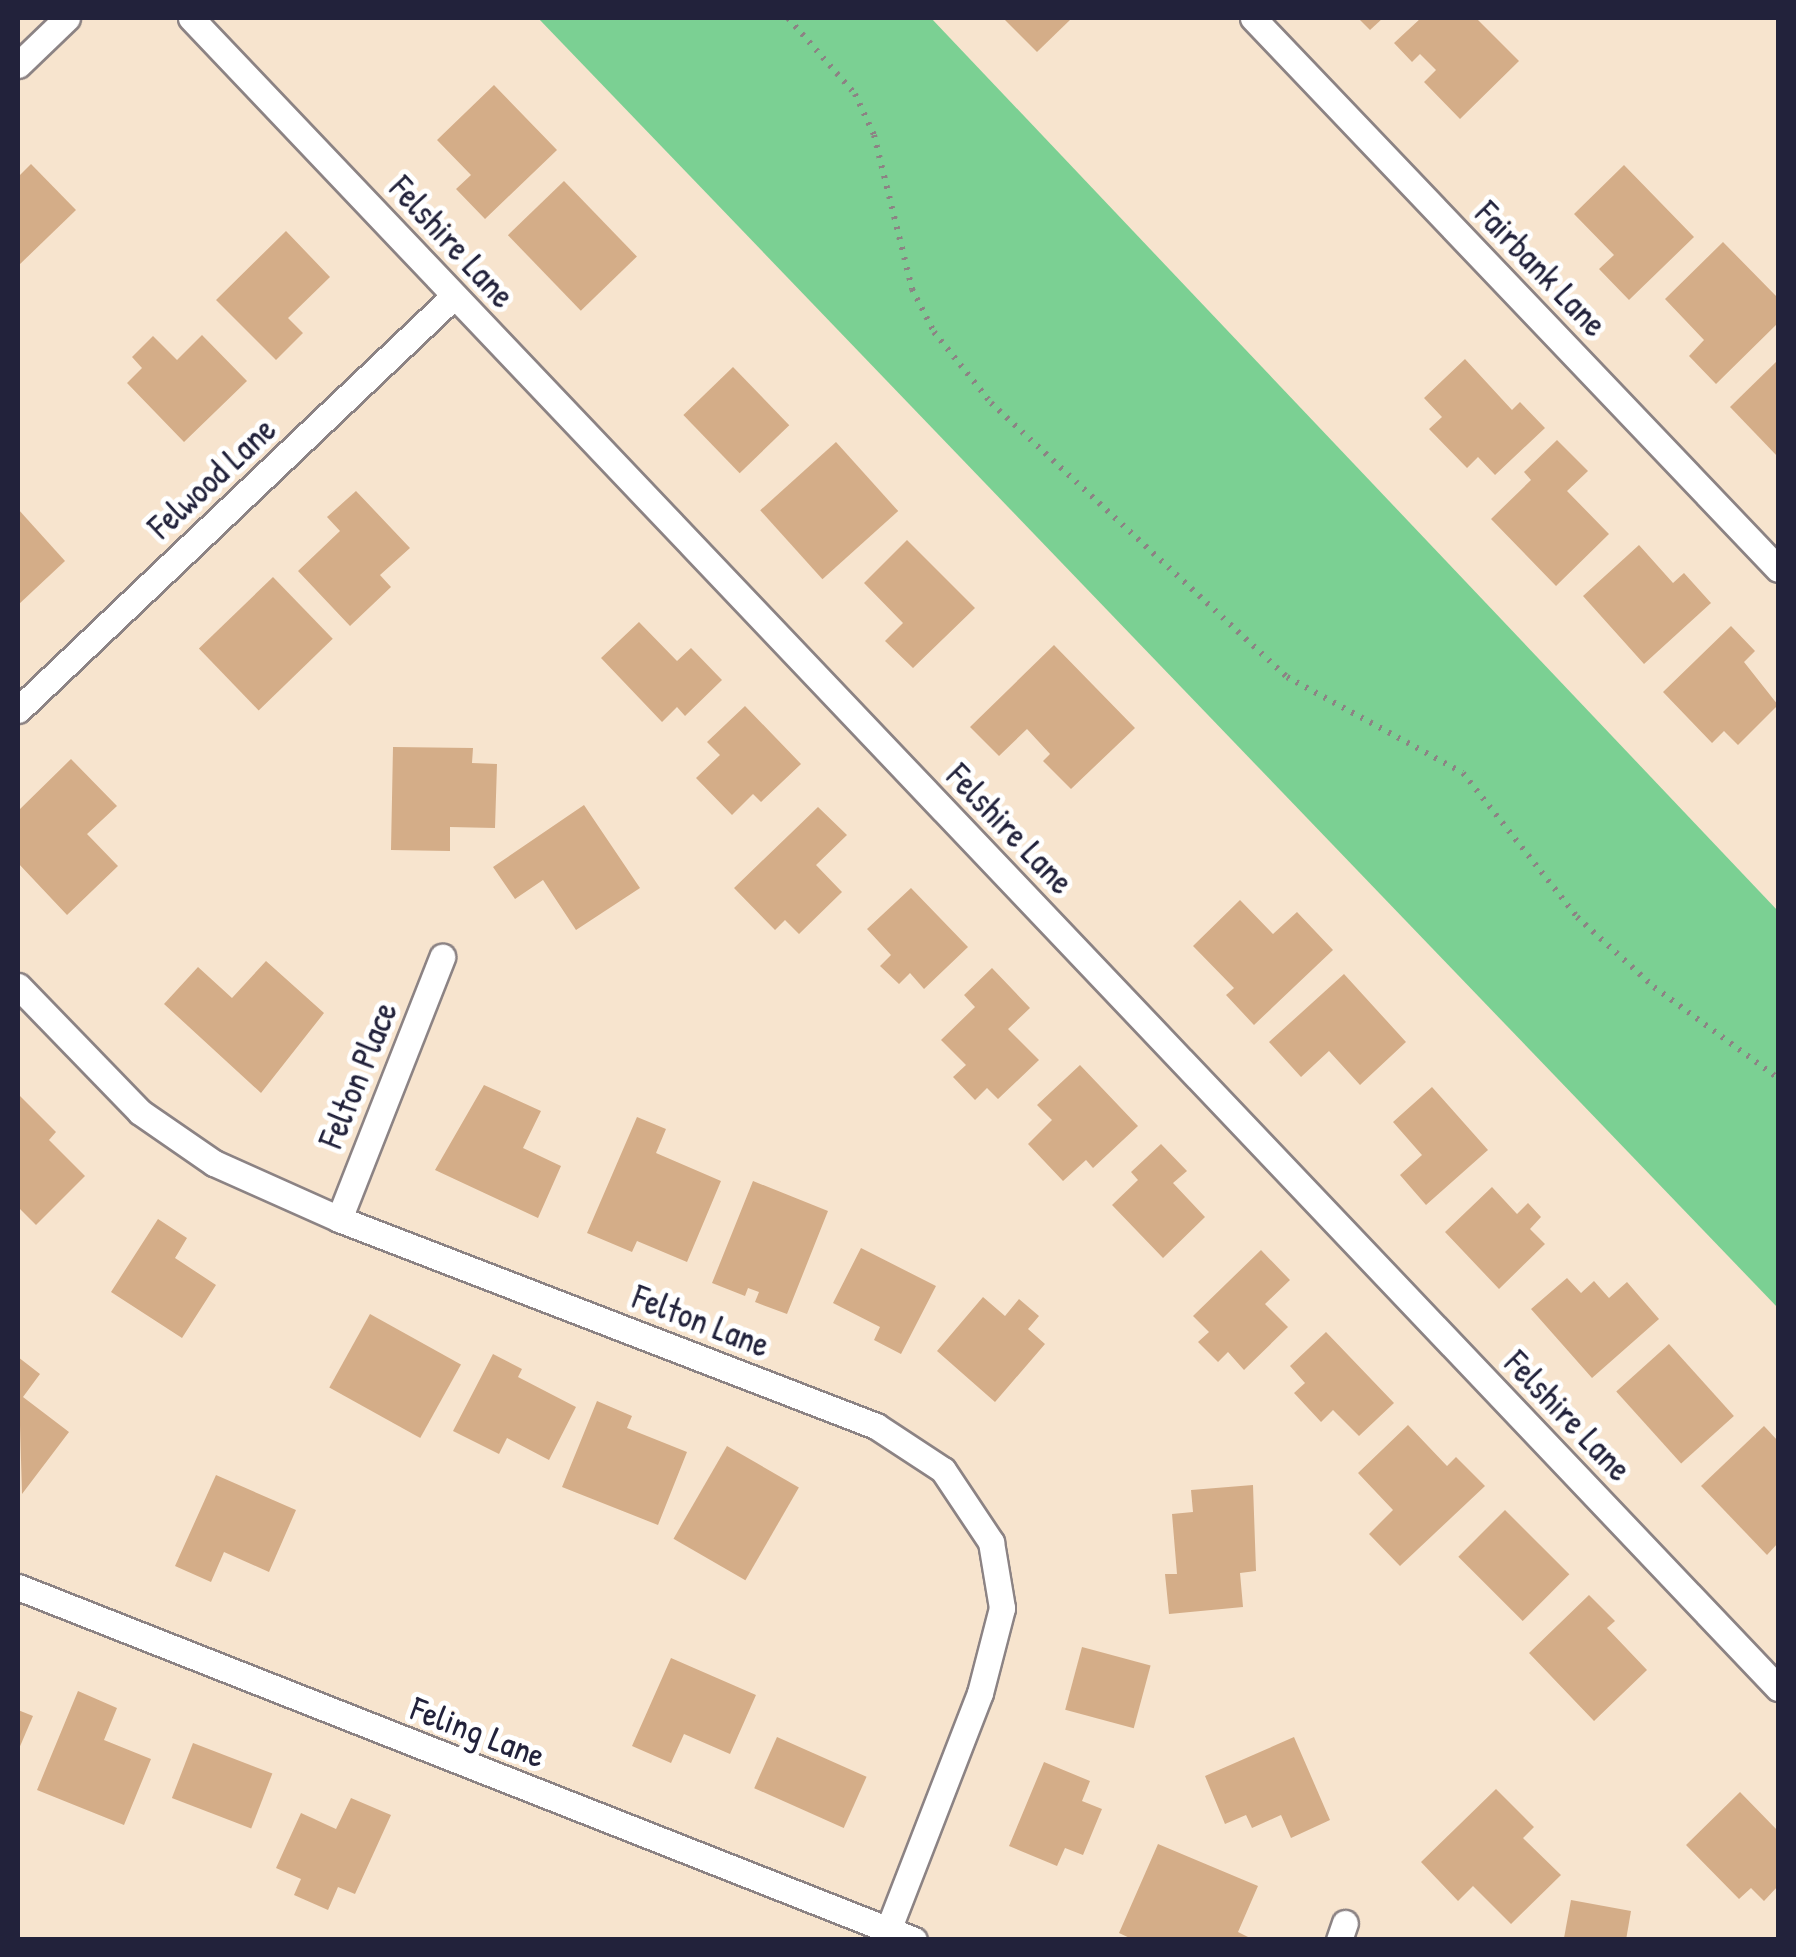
<!DOCTYPE html>
<style>
body{margin:0}
#map{position:relative;width:1796px;height:1957px;overflow:hidden;background:#f7e4ce;font-family:"Patrick Hand",sans-serif}
div>[style]{position:absolute}
[style*='--x']{left:calc(var(--x)*1px);top:calc(var(--y)*1px);width:calc(var(--w)*1px);rotate:calc(var(--a)*1deg)}
.green>*{inset:0;background:#7bd093}
.building>*{inset:0;background:#d4ad88;transform-origin:0 0}
.path>*{height:6px;margin-top:-3px;transform-origin:0;background:repeating-linear-gradient(90deg,#8c8384 0 2.5px,transparent 0 10.5px)}
.roads{filter:drop-shadow(2px 0 #8c8384) drop-shadow(-2px 0 #8c8384) drop-shadow(0 2px #8c8384) drop-shadow(0 -2px #8c8384)}
.street>*{height:25px;margin:-12.5px;padding:0 12.5px;transform-origin:12.5px;border-radius:12.5px;background:#fff}
span{translate:-50% -50%;white-space:nowrap;text-align:center;line-height:1.15;-webkit-text-stroke:10px #fff;paint-order:stroke}
.street-label{font-size:35px;color:#22223b}
.frame{position:absolute;inset:0;border:20px solid #22223b;pointer-events:none}
</style>
<div id="map">
<div class="green">
<i style="clip-path:polygon(538px 18px,931px 18px,1778px 911px,1778px 1308px)"></i>
</div>
<div class="building">
<i style="clip-path:polygon(1003px 18px,1072px 18px,1037px 52px)"></i>
<i style="clip-path:polygon(1358px 18px,1383px 18px,1370px 30px)"></i>
<i style="clip-path:polygon(1421px 18px,1476px 18px,1519px 61px,1460px 119px,1424px 82px,1436px 70px,1420px 54px,1412px 62px,1394px 43px)"></i>
<i style="clip-path:polygon(494px 85px,557px 150px,485px 219px,456px 189px,471px 175px,437px 140px)"></i>
<i style="clip-path:polygon(31px 164px,76px 210px,18px 266px,18px 177px)"></i>
<i style="clip-path:polygon(1624px 165px,1694px 237px,1629px 300px,1599px 269px,1614px 255px,1574px 214px)"></i>
<i style="left:564px;top:181px;width:105px;height:78px;rotate:46deg"></i>
<i style="clip-path:polygon(286px 231px,330px 277px,288px 318px,303px 333px,276px 360px,216px 300px)"></i>
<i style="clip-path:polygon(1723px 242px,1778px 298px,1778px 323px,1716px 384px,1689px 356px,1704px 340px,1665px 299px)"></i>
<i style="clip-path:polygon(202px 335px,247px 381px,184px 442px,127px 383px,142px 368px,132px 357px,153px 336px,177px 360px)"></i>
<i style="clip-path:polygon(1465px 359px,1512px 410px,1520px 402px,1545px 428px,1495px 475px,1478px 457px,1467px 468px,1429px 429px,1442px 417px,1424px 398px)"></i>
<i style="clip-path:polygon(1778px 360px,1778px 457px,1730px 407px)"></i>
<i style="left:733px;top:367px;width:81px;height:69px;rotate:46deg"></i>
<i style="clip-path:polygon(1557px 440px,1588px 471px,1567px 491px,1609px 534px,1556px 586px,1491px 519px,1531px 480px,1524px 472px)"></i>
<i style="left:836px;top:442px;width:93px;height:102px;rotate:48deg"></i>
<i style="clip-path:polygon(356px 491px,410px 548px,380px 575px,391px 587px,350px 626px,298px 571px,340px 531px,327px 517px)"></i>
<i style="clip-path:polygon(18px 509px,65px 561px,18px 605px)"></i>
<i style="clip-path:polygon(907px 540px,975px 608px,913px 668px,885px 641px,903px 623px,864px 583px)"></i>
<i style="clip-path:polygon(1639px 545px,1673px 583px,1684px 573px,1711px 603px,1644px 664px,1583px 596px)"></i>
<i style="left:273px;top:577px;width:86px;height:103px;rotate:46deg"></i>
<i style="clip-path:polygon(639px 622px,677px 661px,691px 648px,722px 680px,685px 716px,677px 707px,662px 722px,601px 658px)"></i>
<i style="clip-path:polygon(1731px 626px,1755px 651px,1744px 662px,1778px 705px,1738px 745px,1724px 731px,1712px 743px,1663px 692px)"></i>
<i style="clip-path:polygon(1054px 645px,1135px 728px,1071px 789px,1043px 761px,1050px 754px,1027px 729px,999px 756px,970px 727px)"></i>
<i style="clip-path:polygon(745px 706px,801px 764px,761px 802px,753px 794px,732px 815px,696px 778px,720px 755px,707px 742px)"></i>
<i style="clip-path:polygon(393px 747px,473px 748px,472px 763px,497px 764px,495px 828px,450px 827px,450px 851px,391px 850px)"></i>
<i style="clip-path:polygon(71px 759px,117px 806px,87px 834px,118px 866px,67px 915px,18px 863px,18px 811px)"></i>
<i style="clip-path:polygon(584px 805px,640px 888px,576px 930px,543px 880px,515px 899px,493px 867px)"></i>
<i style="clip-path:polygon(818px 807px,847px 835px,816px 865px,842px 892px,799px 934px,785px 920px,775px 930px,734px 888px)"></i>
<i style="clip-path:polygon(911px 888px,968px 947px,924px 989px,910px 973px,899px 984px,880px 966px,891px 955px,867px 929px)"></i>
<i style="clip-path:polygon(1240px 900px,1273px 934px,1297px 912px,1333px 950px,1254px 1025px,1226px 995px,1234px 988px,1193px 946px)"></i>
<i style="clip-path:polygon(266px 961px,324px 1013px,261px 1093px,164px 1004px,198px 967px,232px 998px)"></i>
<i style="clip-path:polygon(992px 968px,1030px 1008px,1008px 1029px,1039px 1060px,998px 1099px,987px 1088px,975px 1100px,953px 1077px,966px 1065px,941px 1040px,975px 1007px,964px 995px)"></i>
<i style="clip-path:polygon(1344px 974px,1406px 1042px,1360px 1085px,1329px 1051px,1301px 1077px,1269px 1042px)"></i>
<i style="clip-path:polygon(1080px 1065px,1138px 1126px,1093px 1168px,1086px 1160px,1063px 1181px,1028px 1144px,1052px 1120px,1037px 1105px)"></i>
<i style="clip-path:polygon(484px 1085px,541px 1111px,523px 1148px,561px 1166px,538px 1218px,435px 1170px)"></i>
<i style="clip-path:polygon(1432px 1087px,1488px 1150px,1426px 1205px,1400px 1175px,1422px 1155px,1393px 1122px)"></i>
<i style="clip-path:polygon(18px 1094px,56px 1132px,49px 1140px,85px 1176px,36px 1225px,18px 1207px)"></i>
<i style="clip-path:polygon(637px 1117px,666px 1129px,656px 1153px,721px 1181px,687px 1262px,637px 1241px,632px 1252px,587px 1233px)"></i>
<i style="clip-path:polygon(1161px 1144px,1187px 1171px,1173px 1183px,1205px 1217px,1163px 1258px,1112px 1205px,1138px 1180px,1131px 1172px)"></i>
<i style="clip-path:polygon(753px 1181px,828px 1211px,787px 1314px,755px 1302px,759px 1292px,748px 1288px,745px 1296px,712px 1283px)"></i>
<i style="clip-path:polygon(1492px 1187px,1517px 1214px,1528px 1203px,1541px 1217px,1530px 1229px,1545px 1244px,1499px 1289px,1445px 1232px)"></i>
<i style="clip-path:polygon(158px 1219px,187px 1238px,175px 1258px,216px 1285px,182px 1338px,111px 1292px)"></i>
<i style="clip-path:polygon(861px 1248px,936px 1286px,901px 1354px,874px 1340px,880px 1327px,833px 1303px)"></i>
<i style="clip-path:polygon(1261px 1250px,1290px 1280px,1265px 1304px,1288px 1327px,1244px 1370px,1228px 1352px,1218px 1362px,1198px 1342px,1209px 1332px,1193px 1316px)"></i>
<i style="clip-path:polygon(1567px 1278px,1581px 1293px,1594px 1281px,1609px 1298px,1627px 1282px,1659px 1319px,1592px 1378px,1531px 1309px)"></i>
<i style="clip-path:polygon(983px 1297px,1005px 1316px,1019px 1299px,1039px 1316px,1028px 1329px,1045px 1344px,995px 1402px,937px 1351px)"></i>
<i style="left:370px;top:1314px;width:104px;height:84px;rotate:29deg"></i>
<i style="clip-path:polygon(1326px 1332px,1394px 1403px,1359px 1436px,1333px 1410px,1321px 1422px,1294px 1393px,1305px 1383px,1290px 1366px)"></i>
<i style="left:1669px;top:1344px;width:97px;height:71px;rotate:48deg"></i>
<i style="clip-path:polygon(493px 1354px,522px 1369px,518px 1377px,576px 1407px,549px 1460px,507px 1438px,499px 1454px,453px 1431px)"></i>
<i style="clip-path:polygon(18px 1357px,40px 1374px,23px 1397px,69px 1432px,22px 1494px)"></i>
<i style="clip-path:polygon(597px 1401px,632px 1416px,627px 1428px,687px 1452px,658px 1525px,562px 1487px)"></i>
<i style="clip-path:polygon(1408px 1425px,1447px 1466px,1456px 1457px,1485px 1486px,1400px 1566px,1369px 1534px,1393px 1510px,1358px 1473px)"></i>
<i style="clip-path:polygon(1764px 1426px,1778px 1441px,1778px 1543px,1767px 1555px,1701px 1486px)"></i>
<i style="left:727px;top:1446px;width:83px;height:107px;rotate:30deg"></i>
<i style="clip-path:polygon(216px 1475px,296px 1510px,269px 1572px,224px 1552px,211px 1582px,175px 1566px)"></i>
<i style="clip-path:polygon(1253px 1485px,1256px 1571px,1240px 1573px,1243px 1607px,1169px 1614px,1165px 1574px,1177px 1574px,1172px 1514px,1193px 1512px,1191px 1490px)"></i>
<i style="left:1505px;top:1510px;width:91px;height:66px;rotate:45deg"></i>
<i style="clip-path:polygon(1589px 1595px,1615px 1621px,1607px 1628px,1647px 1670px,1594px 1721px,1529px 1653px)"></i>
<i style="left:1082px;top:1647px;width:71px;height:65px;rotate:15deg"></i>
<i style="clip-path:polygon(671px 1658px,756px 1695px,730px 1754px,684px 1734px,671px 1763px,632px 1746px)"></i>
<i style="clip-path:polygon(78px 1691px,117px 1708px,104px 1740px,151px 1759px,124px 1825px,37px 1790px)"></i>
<i style="clip-path:polygon(18px 1710px,33px 1716px,18px 1751px)"></i>
<i style="left:777px;top:1737px;width:98px;height:56px;rotate:24deg"></i>
<i style="clip-path:polygon(1294px 1737px,1330px 1820px,1291px 1838px,1281px 1815px,1252px 1828px,1246px 1815px,1225px 1824px,1205px 1776px)"></i>
<i style="left:193px;top:1743px;width:85px;height:59px;rotate:21deg"></i>
<i style="clip-path:polygon(1044px 1762px,1090px 1781px,1082px 1801px,1102px 1809px,1083px 1855px,1065px 1848px,1057px 1866px,1009px 1846px)"></i>
<i style="clip-path:polygon(1496px 1789px,1534px 1827px,1523px 1838px,1561px 1875px,1511px 1924px,1473px 1886px,1458px 1901px,1421px 1862px)"></i>
<i style="clip-path:polygon(1740px 1792px,1778px 1831px,1778px 1886px,1764px 1901px,1751px 1888px,1739px 1899px,1686px 1845px)"></i>
<i style="clip-path:polygon(351px 1798px,391px 1815px,355px 1894px,338px 1887px,328px 1910px,294px 1895px,301px 1879px,276px 1868px,301px 1813px,336px 1829px)"></i>
<i style="clip-path:polygon(1158px 1844px,1258px 1886px,1238px 1932px,1254px 1940px,1134px 1940px,1119px 1933px)"></i>
<i style="clip-path:polygon(1571px 1900px,1631px 1911px,1626px 1940px,1564px 1938px)"></i>
</div>
<div class="path">
<i style="--x:788;--y:18;--w:101;--a:48.6"></i>
<i style="--x:855;--y:94;--w:45;--a:65.1"></i>
<i style="--x:874;--y:135;--w:159;--a:76.1"></i>
<i style="--x:912;--y:289;--w:48;--a:62.9"></i>
<i style="--x:934;--y:332;--w:91;--a:51.2"></i>
<i style="--x:991;--y:403;--w:403;--a:42.8"></i>
<i style="--x:1287;--y:677;--w:200;--a:28.6"></i>
<i style="--x:1463;--y:773;--w:184;--a:51.6"></i>
<i style="--x:1577;--y:917;--w:104;--a:42.3"></i>
<i style="--x:1654;--y:987;--w:154;--a:36.3"></i>
</div>
<div class="roads">
<div class="street">
<i style="--x:191;--y:18;--w:2304;--a:46.46"></i>
<i style="--x:1253;--y:18;--w:761;--a:46.38"></i>
<i style="--x:18;--y:65;--w:68;--a:-43.8"></i>
<i style="--x:18;--y:710;--w:601;--a:-43.52"></i>
<i style="--x:18;--y:986;--w:175;--a:45.9"></i>
<i style="--x:140;--y:1112;--w:90;--a:34.6"></i>
<i style="--x:214;--y:1163;--w:137;--a:24.1"></i>
<i style="--x:339;--y:1219;--w:576;--a:21.08"></i>
<i style="--x:876;--y:1426;--w:80;--a:33.3"></i>
<i style="--x:943;--y:1470;--w:87;--a:56.3"></i>
<i style="--x:991;--y:1542;--w:67;--a:80.5"></i>
<i style="--x:1002;--y:1608;--w:88;--a:104.5"></i>
<i style="--x:980;--y:1693;--w:254;--a:111.2"></i>
<i style="--x:339;--y:1219;--w:282;--a:-68.5"></i>
<i style="--x:18;--y:1587;--w:963;--a:21.5"></i>
<i style="--x:1339;--y:1940;--w:18;--a:-71"></i>
</div>
</div>
<div class="street-label">
<span style="left:452px;top:242px;rotate:47deg">Felshire Lane</span>
<span style="left:1541px;top:269px;rotate:46deg">Fairbank Lane</span>
<span style="left:212px;top:478px;rotate:-43deg">Felwood Lane</span>
<span style="left:1010px;top:829px;rotate:46deg">Felshire Lane</span>
<span style="left:358px;top:1075px;rotate:-68deg">Felton Place</span>
<span style="left:701px;top:1321px;rotate:21deg">Felton Lane</span>
<span style="left:1568px;top:1416px;rotate:46deg">Felshire Lane</span>
<span style="left:478px;top:1732px;rotate:21deg">Feling Lane</span>
</div>
<div class="frame"></div>
</div>
